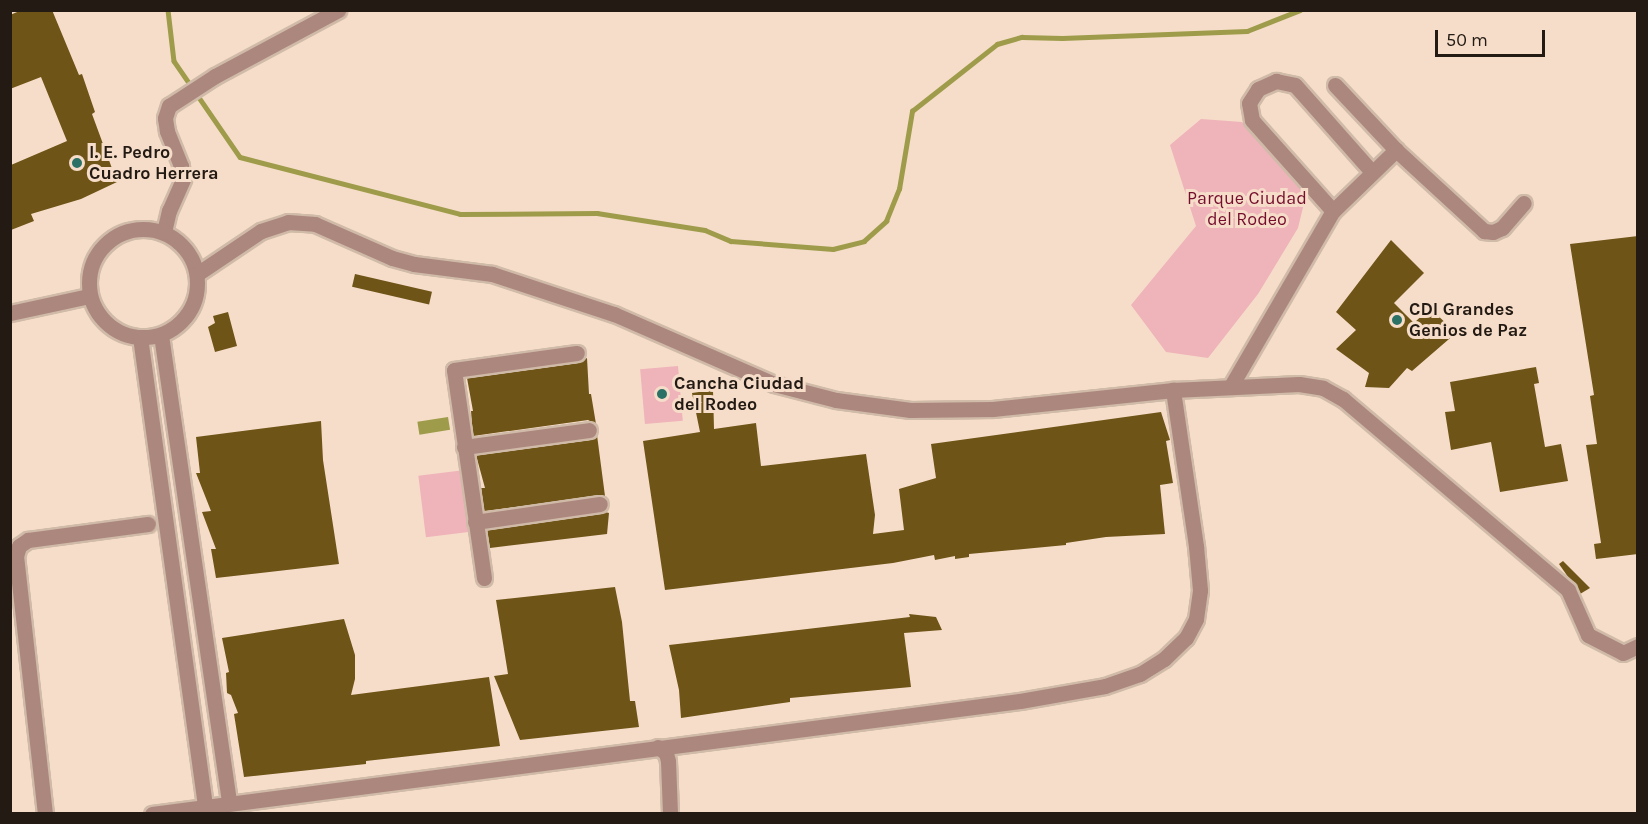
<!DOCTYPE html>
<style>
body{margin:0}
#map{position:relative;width:1648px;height:824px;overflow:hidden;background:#f6ddc9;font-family:Karla,sans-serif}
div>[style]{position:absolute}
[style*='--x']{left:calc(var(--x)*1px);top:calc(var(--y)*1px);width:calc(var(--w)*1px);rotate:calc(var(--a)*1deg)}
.green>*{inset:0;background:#efb3ba;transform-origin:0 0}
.water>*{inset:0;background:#9e9c4a;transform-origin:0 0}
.stream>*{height:4.5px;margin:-2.25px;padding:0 2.25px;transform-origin:2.25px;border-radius:2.25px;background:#9e9c4a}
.building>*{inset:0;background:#6f5417;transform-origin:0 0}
.roads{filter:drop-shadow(2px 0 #d0baa8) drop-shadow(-2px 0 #d0baa8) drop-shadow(0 2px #d0baa8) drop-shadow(0 -2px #d0baa8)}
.street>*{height:15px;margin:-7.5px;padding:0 7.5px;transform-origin:7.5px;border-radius:7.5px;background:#ac877e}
.street>.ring{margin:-7.5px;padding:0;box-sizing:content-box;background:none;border:15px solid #ac877e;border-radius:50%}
.dots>*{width:16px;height:16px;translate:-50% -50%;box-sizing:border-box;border:3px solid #f6ddc9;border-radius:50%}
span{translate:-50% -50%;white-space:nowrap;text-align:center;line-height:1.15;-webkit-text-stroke:6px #f6ddc9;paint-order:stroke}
.poi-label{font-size:18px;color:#231a13;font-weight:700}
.left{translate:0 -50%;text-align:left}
.park-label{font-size:18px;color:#750e2d}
.frame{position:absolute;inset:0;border:12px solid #231a13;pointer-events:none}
.scale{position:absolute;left:1435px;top:30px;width:110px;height:27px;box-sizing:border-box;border:3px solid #231a13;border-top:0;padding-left:8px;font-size:18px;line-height:21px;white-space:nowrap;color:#231a13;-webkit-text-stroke:4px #f6ddc9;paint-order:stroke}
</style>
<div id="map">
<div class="green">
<i style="clip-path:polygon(1201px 119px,1242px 122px,1306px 195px,1298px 228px,1258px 294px,1208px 358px,1166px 352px,1131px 305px,1196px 226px,1170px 145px)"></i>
<i style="left:678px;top:366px;width:55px;height:38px;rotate:85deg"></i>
<i style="left:465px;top:470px;width:62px;height:47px;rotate:83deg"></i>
</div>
<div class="water">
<i style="left:448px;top:417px;width:13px;height:31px;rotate:81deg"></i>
</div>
<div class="stream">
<i style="--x:168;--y:10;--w:51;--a:83.3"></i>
<i style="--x:174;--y:61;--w:116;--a:55.5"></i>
<i style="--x:240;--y:157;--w:227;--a:14.5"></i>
<i style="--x:460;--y:214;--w:137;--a:-0.4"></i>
<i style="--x:597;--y:213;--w:109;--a:8.9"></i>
<i style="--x:705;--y:230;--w:28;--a:23"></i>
<i style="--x:731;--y:241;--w:102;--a:4.5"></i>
<i style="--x:833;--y:249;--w:32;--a:-14"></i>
<i style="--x:864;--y:241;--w:30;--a:-42"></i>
<i style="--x:886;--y:221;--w:35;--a:-68"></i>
<i style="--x:899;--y:189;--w:79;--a:-80.5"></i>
<i style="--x:912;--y:111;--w:108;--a:-38.2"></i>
<i style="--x:997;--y:44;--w:26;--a:-16"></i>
<i style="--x:1022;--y:37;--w:40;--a:1.4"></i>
<i style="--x:1062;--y:38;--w:185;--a:-2.2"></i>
<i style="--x:1247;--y:31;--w:57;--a:-21.6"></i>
</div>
<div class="building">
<i style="clip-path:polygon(22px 10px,52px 10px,79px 75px,82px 74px,95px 112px,92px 114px,117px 182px,81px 199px,31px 214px,34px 221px,11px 230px,11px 165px,67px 141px,41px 77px,10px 89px,10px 15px)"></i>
<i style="clip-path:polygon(1638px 236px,1638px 554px,1596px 559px,1594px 544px,1601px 543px,1586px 445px,1597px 444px,1590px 396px,1594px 395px,1570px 244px)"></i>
<i style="clip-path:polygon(1391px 240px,1424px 273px,1394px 303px,1414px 323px,1430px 308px,1456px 333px,1412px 371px,1407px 368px,1389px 388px,1365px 387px,1369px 373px,1336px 349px,1356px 330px,1336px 312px)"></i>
<i style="left:355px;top:274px;width:79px;height:13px;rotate:13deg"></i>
<i style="clip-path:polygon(228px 312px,237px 346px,215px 352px,208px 327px,215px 323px,213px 316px)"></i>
<i style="clip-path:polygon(587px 358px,589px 394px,591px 394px,596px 424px,588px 420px,473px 436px,471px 411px,473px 411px,467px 378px,578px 363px)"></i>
<i style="clip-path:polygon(1536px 367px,1539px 383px,1534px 384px,1545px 447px,1561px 444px,1568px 481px,1500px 492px,1491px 442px,1451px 450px,1445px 412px,1455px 411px,1450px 382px)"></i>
<i style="clip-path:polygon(713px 390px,714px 429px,756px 423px,761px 466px,866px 454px,875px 515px,873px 534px,904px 530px,899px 489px,936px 478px,931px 444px,1161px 412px,1170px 440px,1166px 441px,1173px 483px,1160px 485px,1165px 534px,1106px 537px,1066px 543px,1066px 545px,969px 554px,969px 557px,955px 559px,955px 556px,935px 560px,934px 555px,893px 563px,665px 590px,643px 441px,700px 432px,692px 393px)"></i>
<i style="clip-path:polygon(321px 421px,323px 460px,339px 564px,216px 578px,211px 549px,216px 549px,202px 512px,211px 511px,196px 473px,200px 473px,196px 437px)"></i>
<i style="clip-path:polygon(597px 435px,605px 496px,484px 511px,481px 488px,485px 488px,476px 455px,590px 440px)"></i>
<i style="clip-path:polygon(605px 512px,609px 513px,607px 534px,490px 548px,487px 530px)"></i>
<i style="clip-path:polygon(1563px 561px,1590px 588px,1580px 594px,1559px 564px)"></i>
<i style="clip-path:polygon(615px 587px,622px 622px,630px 701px,635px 701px,639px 727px,520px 740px,494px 676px,508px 674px,496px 600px)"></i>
<i style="clip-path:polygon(909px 614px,936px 617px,942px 630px,904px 633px,911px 687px,790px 698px,790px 702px,681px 718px,679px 690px,669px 645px,910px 617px)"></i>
<i style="clip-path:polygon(344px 619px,355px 655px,355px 679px,351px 695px,489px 677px,500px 746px,366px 761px,366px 764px,244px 777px,234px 714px,238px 713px,231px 695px,227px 693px,226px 673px,229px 672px,222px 638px)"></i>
</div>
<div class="roads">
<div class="street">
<i style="--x:1335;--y:85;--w:89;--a:46.8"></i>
<i style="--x:1333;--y:211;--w:122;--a:-131.7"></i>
<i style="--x:1252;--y:120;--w:17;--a:-100"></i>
<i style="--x:1249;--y:103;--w:17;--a:-57"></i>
<i style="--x:1258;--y:89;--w:20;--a:-24"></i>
<i style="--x:1276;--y:81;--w:19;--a:12"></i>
<i style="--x:1295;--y:85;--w:116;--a:48.5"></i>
<i class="ring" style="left:89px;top:229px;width:93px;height:93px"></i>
<i style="--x:164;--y:232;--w:22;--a:-77"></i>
<i style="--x:169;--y:211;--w:35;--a:-66"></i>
<i style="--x:183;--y:179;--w:13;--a:-99"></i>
<i style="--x:181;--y:166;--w:38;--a:-112"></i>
<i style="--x:167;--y:131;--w:13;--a:-99"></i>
<i style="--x:165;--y:118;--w:13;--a:-72"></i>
<i style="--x:169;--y:106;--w:55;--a:-33.1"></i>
<i style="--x:215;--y:76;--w:140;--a:-28.2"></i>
<i style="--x:197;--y:274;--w:77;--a:-33.9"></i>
<i style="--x:261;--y:231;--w:28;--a:-18"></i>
<i style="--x:288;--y:222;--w:27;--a:4"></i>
<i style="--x:315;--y:224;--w:84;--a:23.8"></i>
<i style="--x:392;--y:258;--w:23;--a:15"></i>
<i style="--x:414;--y:264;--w:79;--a:7.3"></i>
<i style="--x:492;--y:274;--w:128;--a:18.2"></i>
<i style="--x:614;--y:314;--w:175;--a:23.6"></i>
<i style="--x:774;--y:384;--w:64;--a:14.5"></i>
<i style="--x:836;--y:400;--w:75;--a:7.7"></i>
<i style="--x:910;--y:410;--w:83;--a:-0.7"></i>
<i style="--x:993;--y:409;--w:181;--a:-6"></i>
<i style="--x:10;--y:313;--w:81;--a:-12.1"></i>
<i style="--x:161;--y:335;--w:473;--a:81.7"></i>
<i style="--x:140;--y:337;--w:473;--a:82.1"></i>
<i style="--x:1231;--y:386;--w:203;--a:-59.8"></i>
<i style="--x:1333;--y:211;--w:88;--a:-44.1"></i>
<i style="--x:1396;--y:150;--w:120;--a:42.6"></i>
<i style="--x:1484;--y:231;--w:9;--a:6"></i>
<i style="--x:1493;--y:232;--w:10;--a:-24"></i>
<i style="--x:1502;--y:228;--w:33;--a:-49"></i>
<i style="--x:464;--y:447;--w:126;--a:-7.7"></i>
<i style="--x:475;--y:522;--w:126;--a:-8.2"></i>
<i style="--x:484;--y:578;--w:210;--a:-98.2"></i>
<i style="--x:454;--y:370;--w:124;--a:-7.9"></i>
<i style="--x:658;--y:747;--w:10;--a:37"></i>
<i style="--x:666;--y:753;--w:8;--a:76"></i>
<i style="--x:668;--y:761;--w:53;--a:87.8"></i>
<i style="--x:45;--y:814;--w:260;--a:-96.4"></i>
<i style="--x:16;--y:556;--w:10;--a:-73"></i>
<i style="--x:19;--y:546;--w:11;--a:-34"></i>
<i style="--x:28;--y:540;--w:121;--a:-7.6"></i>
<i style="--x:152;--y:814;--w:875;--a:-7.42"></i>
<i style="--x:1020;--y:701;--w:86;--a:-10"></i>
<i style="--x:1105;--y:686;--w:37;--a:-19"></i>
<i style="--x:1140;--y:674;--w:28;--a:-32"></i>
<i style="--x:1164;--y:659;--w:30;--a:-44"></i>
<i style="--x:1186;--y:638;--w:21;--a:-62"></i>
<i style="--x:1196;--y:619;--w:29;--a:-82"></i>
<i style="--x:1200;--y:590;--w:44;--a:-95.2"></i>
<i style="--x:1196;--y:546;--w:158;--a:-98.4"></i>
<i style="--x:1173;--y:390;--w:126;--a:-2.7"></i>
<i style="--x:1299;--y:384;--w:24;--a:9"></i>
<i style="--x:1323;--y:388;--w:23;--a:29"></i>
<i style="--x:1343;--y:399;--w:295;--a:40.3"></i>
<i style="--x:1568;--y:590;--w:49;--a:66"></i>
<i style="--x:1588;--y:635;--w:39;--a:27"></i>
<i style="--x:1623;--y:653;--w:17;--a:-25"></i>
</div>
</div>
<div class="dots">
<i style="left:77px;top:163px;background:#2c7165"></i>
<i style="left:1397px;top:320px;background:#2c7165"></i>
<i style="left:662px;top:394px;background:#2c7165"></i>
</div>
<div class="poi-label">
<span class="left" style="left:89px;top:163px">I. E. Pedro<br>Cuadro Herrera</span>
<span class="left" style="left:1409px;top:320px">CDI Grandes<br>Genios de Paz</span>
<span class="left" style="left:674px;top:394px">Cancha Ciudad<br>del Rodeo</span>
</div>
<div class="park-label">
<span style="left:1247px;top:209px">Parque Ciudad<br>del Rodeo</span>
</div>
<div class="frame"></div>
<div class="scale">50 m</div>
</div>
